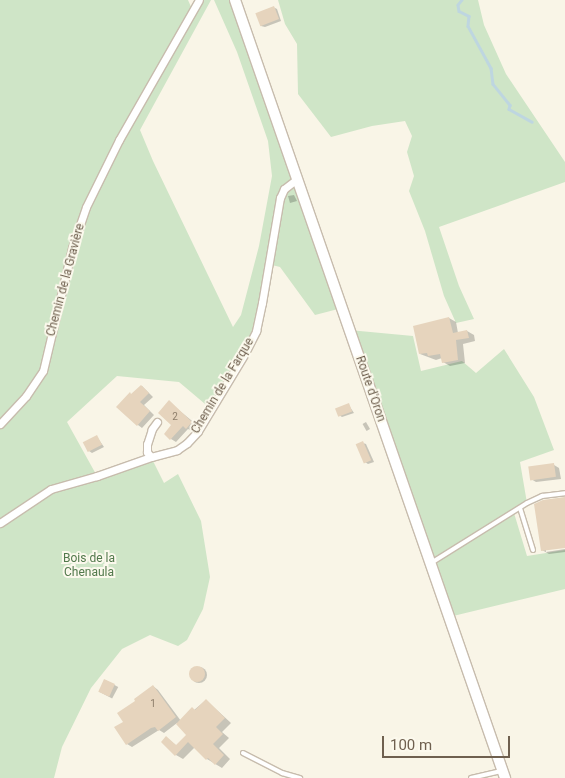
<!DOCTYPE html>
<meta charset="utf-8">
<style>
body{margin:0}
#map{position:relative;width:565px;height:778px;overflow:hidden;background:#f9f5e7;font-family:Roboto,sans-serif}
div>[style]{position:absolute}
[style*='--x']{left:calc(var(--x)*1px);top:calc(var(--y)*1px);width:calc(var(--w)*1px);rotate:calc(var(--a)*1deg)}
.green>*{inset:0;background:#cfe5c7}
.shadow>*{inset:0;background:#0003;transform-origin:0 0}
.round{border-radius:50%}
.stream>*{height:2.5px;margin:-1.25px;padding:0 1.25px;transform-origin:1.25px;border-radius:1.25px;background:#bed6e0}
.building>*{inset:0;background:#e6d4bd;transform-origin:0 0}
.roads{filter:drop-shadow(1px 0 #c7bcad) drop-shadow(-1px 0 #c7bcad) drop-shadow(0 1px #c7bcad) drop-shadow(0 -1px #c7bcad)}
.service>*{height:4px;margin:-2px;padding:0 2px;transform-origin:2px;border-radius:2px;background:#fff}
.minor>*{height:7px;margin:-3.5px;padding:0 3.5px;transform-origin:3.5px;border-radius:3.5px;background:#fff}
.secondary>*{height:10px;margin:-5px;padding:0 5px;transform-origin:5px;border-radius:5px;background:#fff}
span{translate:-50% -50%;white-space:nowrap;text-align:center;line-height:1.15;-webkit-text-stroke:4px #fcf9ed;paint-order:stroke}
.number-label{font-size:10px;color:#8d7d6a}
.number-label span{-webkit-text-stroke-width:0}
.street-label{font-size:12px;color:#6f604f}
.park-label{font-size:12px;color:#52794c}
.scale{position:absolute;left:382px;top:736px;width:128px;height:22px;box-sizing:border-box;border:2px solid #6f604f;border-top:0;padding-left:6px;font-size:15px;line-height:18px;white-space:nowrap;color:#6f604f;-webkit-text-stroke:4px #fcf9ed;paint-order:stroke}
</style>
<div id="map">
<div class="green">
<i style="clip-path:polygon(0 0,188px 0,192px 9px,199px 0,211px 0,140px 130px,153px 161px,233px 327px,241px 315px,259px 246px,272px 176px,268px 141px,237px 52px,214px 0,235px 0,342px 308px,315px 315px,280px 267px,268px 264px,256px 331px,211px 409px,179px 382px,117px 376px,67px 422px,97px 476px,151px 457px,164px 483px,178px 474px,201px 521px,210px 577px,203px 609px,187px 640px,178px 646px,150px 635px,122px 649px,91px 688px,62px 747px,54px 778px,0 778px)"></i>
<i style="clip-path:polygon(278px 0,478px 0,484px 25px,506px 74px,565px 162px,565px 182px,439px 227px,459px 286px,474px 319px,456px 323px,444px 296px,425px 231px,409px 191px,414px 176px,407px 152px,412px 136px,405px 121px,372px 126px,331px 137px,298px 94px,297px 44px,285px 24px)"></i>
<i style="clip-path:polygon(349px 330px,413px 336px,421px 371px,462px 361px,476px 373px,504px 349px,534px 397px,554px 450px,520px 462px,527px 503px,514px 513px,527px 556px,565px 550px,565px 589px,449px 617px)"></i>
</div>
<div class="shadow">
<i style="clip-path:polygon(273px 7px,277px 9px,281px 21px,265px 27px,261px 26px,257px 14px)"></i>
<i style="clip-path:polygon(294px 195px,297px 201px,290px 203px,288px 196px)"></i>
<i style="clip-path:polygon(449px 318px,456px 322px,458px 333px,467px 331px,474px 335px,475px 341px,463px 344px,465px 363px,450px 366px,443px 362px,442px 358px,436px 360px,420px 354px)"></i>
<i style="clip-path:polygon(142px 386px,153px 397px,144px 405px,154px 415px,142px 428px,138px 425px,132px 395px)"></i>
<i style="clip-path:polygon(169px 402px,197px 425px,192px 431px,188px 429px,176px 442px,171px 439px,173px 425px)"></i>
<i style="clip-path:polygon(348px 404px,354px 413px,342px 417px,339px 415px)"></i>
<i style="left:366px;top:422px;width:8px;height:4px;rotate:60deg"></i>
<i style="clip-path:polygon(97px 437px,104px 447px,92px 453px,89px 451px)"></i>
<i style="clip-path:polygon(363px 443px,366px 444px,374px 462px,368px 464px,365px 462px)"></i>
<i style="clip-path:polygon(554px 465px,559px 468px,561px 479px,536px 482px,531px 479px)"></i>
<i style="clip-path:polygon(565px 498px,565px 546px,546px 549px,546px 552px,565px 549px,565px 552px,549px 554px,542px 550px)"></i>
<i class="round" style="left:191px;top:667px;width:16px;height:16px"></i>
<i style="left:105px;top:680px;width:15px;height:13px;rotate:28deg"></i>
<i style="clip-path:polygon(153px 686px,158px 690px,181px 721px,206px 700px,231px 723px,222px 732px,229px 738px,219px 748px,230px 759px,222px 768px,207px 759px,195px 747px,183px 759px,176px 755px,167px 738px,177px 746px,188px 735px,177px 723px,164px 733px,159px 730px,132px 747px,127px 744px,124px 722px,137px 701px)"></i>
</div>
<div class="stream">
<i style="--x:462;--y:0;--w:6;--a:129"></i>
<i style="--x:458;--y:5;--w:6;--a:81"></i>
<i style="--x:459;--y:11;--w:11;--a:27"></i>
<i style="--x:469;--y:16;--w:10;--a:96"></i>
<i style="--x:468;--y:26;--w:48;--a:61.3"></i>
<i style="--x:491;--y:68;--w:16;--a:83"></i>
<i style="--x:493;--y:84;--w:27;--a:51"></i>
<i style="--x:510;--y:105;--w:4;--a:104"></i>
<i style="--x:509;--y:109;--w:26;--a:29"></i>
</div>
<div class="building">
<i style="left:274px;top:6px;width:14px;height:20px;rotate:69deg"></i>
<i style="clip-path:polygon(449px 317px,453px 333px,467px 330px,469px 338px,456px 340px,458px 360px,442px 363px,440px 354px,428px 356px,427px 353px,419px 354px,413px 326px)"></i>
<i style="clip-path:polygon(141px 385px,149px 393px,140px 402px,150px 411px,137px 426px,116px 407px,130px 392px,131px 394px)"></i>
<i style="clip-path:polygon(169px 400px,192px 422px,186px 429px,183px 426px,170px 440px,164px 434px,171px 425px,158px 413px)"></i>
<i style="left:349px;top:403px;width:9px;height:15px;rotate:69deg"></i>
<i style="left:97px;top:435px;width:11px;height:16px;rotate:63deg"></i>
<i style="left:363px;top:441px;width:21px;height:8px;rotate:67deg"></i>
<i style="left:554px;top:463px;width:14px;height:26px;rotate:82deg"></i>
<i style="clip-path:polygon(565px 497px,565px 548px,541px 551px,534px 504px,543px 500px)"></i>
<i class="round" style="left:189px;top:666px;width:16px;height:16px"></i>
<i style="left:104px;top:679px;width:12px;height:14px;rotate:24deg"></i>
<i style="clip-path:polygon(153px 685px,176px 717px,158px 731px,155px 727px,151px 728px,126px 745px,114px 727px,123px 722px,117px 713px,135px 701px,134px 699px)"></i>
<i style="clip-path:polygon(206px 699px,225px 718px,216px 727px,223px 734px,213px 744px,224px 755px,215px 765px,208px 758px,206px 760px,188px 742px,175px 756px,161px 742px,166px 736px,176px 745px,186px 735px,176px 724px,192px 707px,195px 710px)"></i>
</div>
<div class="roads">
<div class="service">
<i style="--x:520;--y:508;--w:44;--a:72.8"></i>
<i style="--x:431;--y:563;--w:113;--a:-32"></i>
<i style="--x:527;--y:503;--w:17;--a:-25"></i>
<i style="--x:542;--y:496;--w:23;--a:-7"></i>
<i style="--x:243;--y:753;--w:44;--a:27.1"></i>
<i style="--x:282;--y:773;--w:19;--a:16"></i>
<i style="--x:471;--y:778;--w:32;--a:-13"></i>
</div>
<div class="minor">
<i style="--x:157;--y:422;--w:9;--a:126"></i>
<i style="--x:152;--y:429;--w:16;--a:108"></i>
<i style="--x:147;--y:444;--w:8;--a:90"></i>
<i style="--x:147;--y:452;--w:6;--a:51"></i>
<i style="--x:151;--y:457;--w:27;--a:-15"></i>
<i style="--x:177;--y:450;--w:12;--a:-35"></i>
<i style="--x:187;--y:443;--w:16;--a:-47"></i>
<i style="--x:198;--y:431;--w:91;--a:-58.9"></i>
<i style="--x:245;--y:353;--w:25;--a:-63"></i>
<i style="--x:256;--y:331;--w:29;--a:-78"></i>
<i style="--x:262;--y:303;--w:107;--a:-80.3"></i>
<i style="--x:280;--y:198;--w:10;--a:-66"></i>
<i style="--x:284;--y:189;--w:16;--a:-38"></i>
<i style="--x:0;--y:424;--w:38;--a:-47"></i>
<i style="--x:26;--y:396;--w:30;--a:-56"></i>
<i style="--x:43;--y:371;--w:126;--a:-76.7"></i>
<i style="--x:72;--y:248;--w:43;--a:-71.1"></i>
<i style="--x:86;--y:207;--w:75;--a:-63.8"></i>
<i style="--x:119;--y:140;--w:161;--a:-60.3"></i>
<i style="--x:0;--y:523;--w:61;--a:-33.7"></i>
<i style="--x:51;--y:489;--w:48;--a:-15.8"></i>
<i style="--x:97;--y:476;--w:57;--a:-19.4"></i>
</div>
<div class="secondary">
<i style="--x:235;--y:0;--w:824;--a:70.86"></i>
</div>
</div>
<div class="number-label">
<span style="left:175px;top:417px">2</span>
<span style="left:153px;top:704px">1</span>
</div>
<div class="street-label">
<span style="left:66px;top:280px;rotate:-75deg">Chemin de la Gravière</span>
<span style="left:223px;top:386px;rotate:-59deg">Chemin de la Farque</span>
<span style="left:370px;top:389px;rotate:71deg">Route d'Oron</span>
</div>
<div class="park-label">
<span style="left:89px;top:566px">Bois de la<br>Chenaula</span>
</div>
<div class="scale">100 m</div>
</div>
